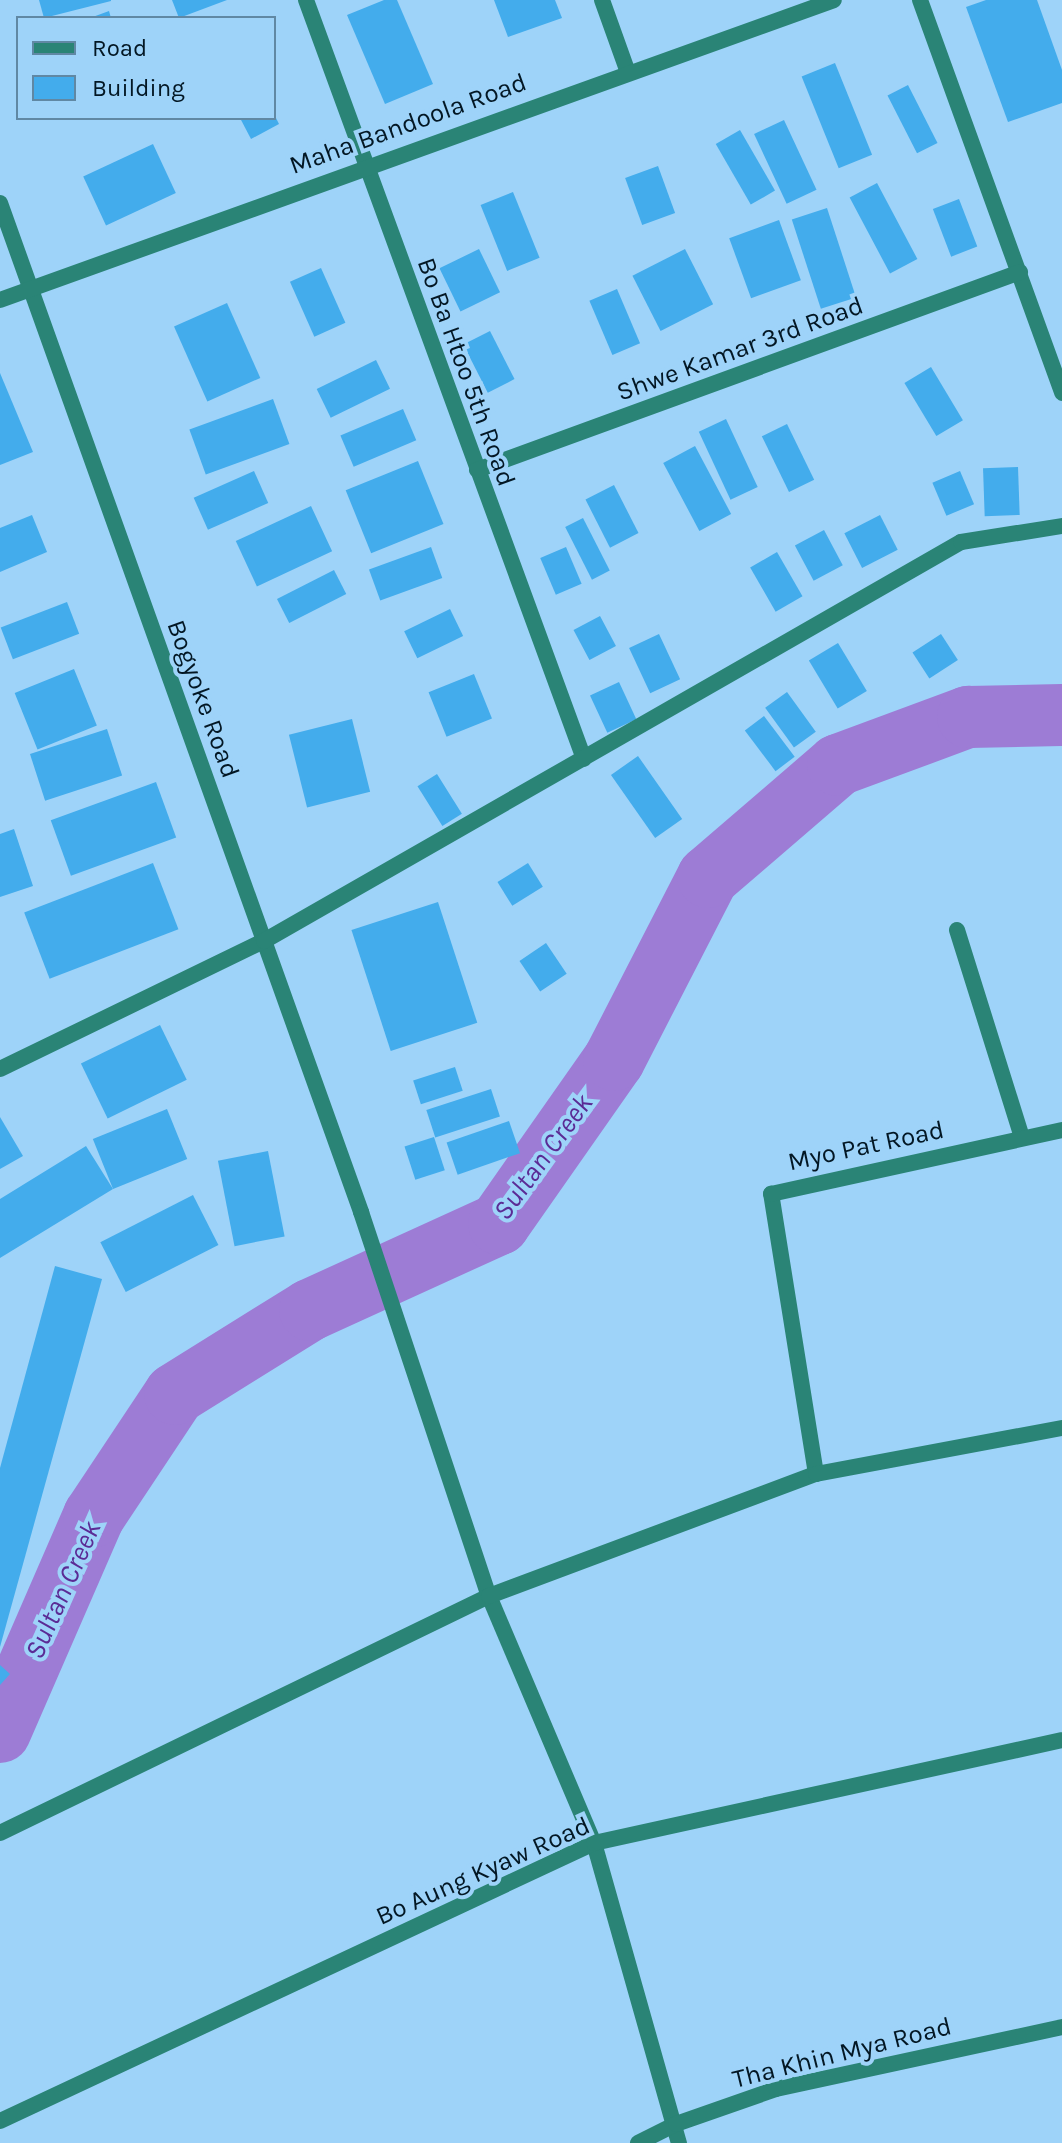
<!DOCTYPE html>
<style>
body{margin:0}
#map{position:relative;width:1062px;height:2143px;overflow:hidden;background:#9ed3f9;font-family:Karla,sans-serif}
div>[style]{position:absolute}
[style*='--x']{left:calc(var(--x)*1px);top:calc(var(--y)*1px);width:calc(var(--w)*1px);rotate:calc(var(--a)*1deg)}
.river>*{height:62px;margin:-31px;padding:0 31px;transform-origin:31px;border-radius:31px;background:#9d7cd5}
.building>*{inset:0;background:#43acec;transform-origin:0 0}
.minor>*{height:16px;margin:-8px;padding:0 8px;transform-origin:8px;border-radius:8px;background:#2a8476}
span{translate:-50% -50%;white-space:nowrap;text-align:center;line-height:1.15;-webkit-text-stroke:8px #9ed3f9;paint-order:stroke}
.street-label{font-size:26px;color:#031724}
.water-label{font-size:28px;color:#5b2b95;font-style:italic}
.legend{position:absolute;left:16px;top:16px;width:260px;height:104px;box-sizing:border-box;background:#9ed3f9;border:2px solid #6088a4;margin:0;padding:10px 14px;list-style:none;font-size:24px;color:#031724}
.legend li{display:flex;align-items:center;gap:16px;height:40px}
.legend b{width:40px;border:2px solid #6088a4}
</style>
<div id="map">
<div class="river">
<i style="--x:0;--y:1732;--w:236;--a:-66.5"></i>
<i style="--x:94;--y:1516;--w:146;--a:-56.4"></i>
<i style="--x:175;--y:1394;--w:159;--a:-31.9"></i>
<i style="--x:310;--y:1310;--w:208;--a:-24.5"></i>
<i style="--x:499;--y:1224;--w:200;--a:-55"></i>
<i style="--x:614;--y:1060;--w:206;--a:-62.8"></i>
<i style="--x:708;--y:877;--w:172;--a:-40.7"></i>
<i style="--x:838;--y:765;--w:139;--a:-20.3"></i>
<i style="--x:968;--y:717;--w:94;--a:-1.2"></i>
</div>
<div class="building">
<i style="clip-path:polygon(39px 0,111px 0,111px 1px,44px 18px)"></i>
<i style="clip-path:polygon(172px 0,227px 0,179px 18px)"></i>
<i style="clip-path:polygon(384px 0,397px 0,433px 84px,385px 104px,347px 15px)"></i>
<i style="clip-path:polygon(494px 0,555px 0,562px 18px,508px 37px)"></i>
<i style="clip-path:polygon(986px 0,1037px 0,1062px 70px,1062px 103px,1008px 122px,966px 7px)"></i>
<i style="clip-path:polygon(109px 11px,111px 18px,90px 18px)"></i>
<i style="left:835px;top:63px;width:99px;height:36px;rotate:68deg"></i>
<i style="left:908px;top:85px;width:65px;height:23px;rotate:63deg"></i>
<i style="clip-path:polygon(240px 118px,276px 118px,279px 124px,251px 139px)"></i>
<i style="left:784px;top:120px;width:77px;height:33px;rotate:65deg"></i>
<i style="left:740px;top:130px;width:70px;height:28px;rotate:60deg"></i>
<i style="left:153px;top:144px;width:54px;height:77px;rotate:65deg"></i>
<i style="left:658px;top:166px;width:50px;height:35px;rotate:70deg"></i>
<i style="left:877px;top:183px;width:86px;height:31px;rotate:62deg"></i>
<i style="left:513px;top:192px;width:71px;height:35px;rotate:68deg"></i>
<i style="left:959px;top:199px;width:51px;height:28px;rotate:69deg"></i>
<i style="left:827px;top:208px;width:94px;height:37px;rotate:72deg"></i>
<i style="left:779px;top:220px;width:64px;height:53px;rotate:70deg"></i>
<i style="left:479px;top:249px;width:48px;height:44px;rotate:64deg"></i>
<i style="left:685px;top:249px;width:62px;height:59px;rotate:63deg"></i>
<i style="left:321px;top:268px;width:60px;height:34px;rotate:66deg"></i>
<i style="left:617px;top:289px;width:59px;height:30px;rotate:67deg"></i>
<i style="left:227px;top:303px;width:82px;height:58px;rotate:66deg"></i>
<i style="left:490px;top:331px;width:54px;height:30px;rotate:63deg"></i>
<i style="left:376px;top:360px;width:32px;height:66px;rotate:64deg"></i>
<i style="left:931px;top:367px;width:62px;height:31px;rotate:59deg"></i>
<i style="clip-path:polygon(0 373px,33px 452px,0 465px)"></i>
<i style="left:273px;top:399px;width:48px;height:89px;rotate:70deg"></i>
<i style="left:403px;top:409px;width:34px;height:68px;rotate:67deg"></i>
<i style="left:726px;top:419px;width:75px;height:30px;rotate:65deg"></i>
<i style="left:787px;top:424px;width:62px;height:28px;rotate:64deg"></i>
<i style="left:695px;top:446px;width:77px;height:36px;rotate:62deg"></i>
<i style="left:418px;top:461px;width:68px;height:78px;rotate:68deg"></i>
<i style="left:1018px;top:467px;width:48px;height:35px;rotate:88deg"></i>
<i style="left:254px;top:471px;width:35px;height:66px;rotate:66deg"></i>
<i style="left:960px;top:471px;width:36px;height:30px;rotate:67deg"></i>
<i style="left:614px;top:485px;width:54px;height:32px;rotate:63deg"></i>
<i style="left:311px;top:506px;width:50px;height:83px;rotate:65deg"></i>
<i style="clip-path:polygon(32px 515px,47px 552px,0 572px,0 528px)"></i>
<i style="left:880px;top:515px;width:39px;height:40px;rotate:63deg"></i>
<i style="left:583px;top:518px;width:59px;height:20px;rotate:63deg"></i>
<i style="left:824px;top:530px;width:40px;height:33px;rotate:62deg"></i>
<i style="left:431px;top:547px;width:33px;height:66px;rotate:70deg"></i>
<i style="left:566px;top:547px;width:40px;height:28px;rotate:67deg"></i>
<i style="left:777px;top:552px;width:51px;height:31px;rotate:60deg"></i>
<i style="left:334px;top:570px;width:27px;height:64px;rotate:63deg"></i>
<i style="left:67px;top:602px;width:34px;height:71px;rotate:69deg"></i>
<i style="left:450px;top:609px;width:30px;height:51px;rotate:64deg"></i>
<i style="left:600px;top:616px;width:34px;height:30px;rotate:62deg"></i>
<i style="left:659px;top:634px;width:50px;height:33px;rotate:65deg"></i>
<i style="left:941px;top:634px;width:31px;height:34px;rotate:57deg"></i>
<i style="left:838px;top:643px;width:56px;height:34px;rotate:59deg"></i>
<i style="left:74px;top:669px;width:61px;height:64px;rotate:68deg"></i>
<i style="left:474px;top:674px;width:48px;height:49px;rotate:68deg"></i>
<i style="left:619px;top:682px;width:41px;height:32px;rotate:65deg"></i>
<i style="left:787px;top:692px;width:49px;height:27px;rotate:54deg"></i>
<i style="left:764px;top:716px;width:51px;height:24px;rotate:53deg"></i>
<i style="left:352px;top:719px;width:75px;height:65px;rotate:76deg"></i>
<i style="left:107px;top:729px;width:49px;height:81px;rotate:72deg"></i>
<i style="left:638px;top:756px;width:77px;height:33px;rotate:55deg"></i>
<i style="left:437px;top:774px;width:47px;height:23px;rotate:58deg"></i>
<i style="left:156px;top:782px;width:59px;height:112px;rotate:70deg"></i>
<i style="clip-path:polygon(14px 829px,33px 886px,0 897px,0 834px)"></i>
<i style="left:153px;top:863px;width:71px;height:138px;rotate:69deg"></i>
<i style="left:528px;top:863px;width:28px;height:36px;rotate:58deg"></i>
<i style="left:438px;top:902px;width:127px;height:91px;rotate:72deg"></i>
<i style="left:546px;top:943px;width:37px;height:32px;rotate:56deg"></i>
<i style="left:160px;top:1025px;width:61px;height:88px;rotate:64deg"></i>
<i style="left:455px;top:1067px;width:25px;height:44px;rotate:72deg"></i>
<i style="left:491px;top:1089px;width:29px;height:68px;rotate:72deg"></i>
<i style="left:167px;top:1109px;width:54px;height:80px;rotate:68deg"></i>
<i style="clip-path:polygon(0 1117px,23px 1156px,0 1169px)"></i>
<i style="left:509px;top:1121px;width:34px;height:66px;rotate:71deg"></i>
<i style="left:434px;top:1137px;width:35px;height:31px;rotate:72deg"></i>
<i style="clip-path:polygon(86px 1146px,113px 1189px,0 1258px,0 1199px)"></i>
<i style="left:268px;top:1151px;width:87px;height:51px;rotate:79deg"></i>
<i style="left:193px;top:1195px;width:56px;height:104px;rotate:63deg"></i>
<i style="clip-path:polygon(55px 1266px,102px 1279px,0 1647px,0 1468px)"></i>
<i style="clip-path:polygon(0 1665px,10px 1674px,0 1685px)"></i>
</div>
<div class="minor">
<i style="--x:306;--y:0;--w:808;--a:69.88"></i>
<i style="--x:602;--y:0;--w:74;--a:70.3"></i>
<i style="--x:920;--y:0;--w:418;--a:70.1"></i>
<i style="--x:0;--y:203;--w:1072;--a:70.31"></i>
<i style="--x:361;--y:1212;--w:405;--a:71.6"></i>
<i style="--x:489;--y:1596;--w:268;--a:67"></i>
<i style="--x:594;--y:1843;--w:312;--a:74.2"></i>
<i style="--x:0;--y:300;--w:886;--a:-19.78"></i>
<i style="--x:477;--y:470;--w:578;--a:-20.03"></i>
<i style="--x:957;--y:930;--w:217;--a:72.6"></i>
<i style="--x:0;--y:1069;--w:293;--a:-25.9"></i>
<i style="--x:264;--y:941;--w:803;--a:-29.79"></i>
<i style="--x:961;--y:542;--w:102;--a:-9"></i>
<i style="--x:816;--y:1474;--w:284;--a:-99.1"></i>
<i style="--x:771;--y:1194;--w:298;--a:-12.4"></i>
<i style="--x:0;--y:1833;--w:543;--a:-25.86"></i>
<i style="--x:489;--y:1596;--w:349;--a:-20.5"></i>
<i style="--x:816;--y:1474;--w:250;--a:-10.6"></i>
<i style="--x:0;--y:2121;--w:656;--a:-25.08"></i>
<i style="--x:594;--y:1843;--w:479;--a:-12.4"></i>
<i style="--x:638;--y:2143;--w:42;--a:-26.6"></i>
<i style="--x:676;--y:2124;--w:106;--a:-19.3"></i>
<i style="--x:776;--y:2089;--w:293;--a:-12.2"></i>
</div>
<div class="street-label">
<span style="left:408px;top:124px;rotate:-20deg">Maha Bandoola Road</span>
<span style="left:740px;top:349px;rotate:-20deg">Shwe Kamar 3rd Road</span>
<span style="left:466px;top:372px;rotate:70deg">Bo Ba Htoo 5th Road</span>
<span style="left:203px;top:699px;rotate:70deg">Bogyoke Road</span>
<span style="left:866px;top:1146px;rotate:-12deg">Myo Pat Road</span>
<span style="left:483px;top:1871px;rotate:-24deg">Bo Aung Kyaw Road</span>
<span style="left:842px;top:2053px;rotate:-14deg">Tha Khin Mya Road</span>
</div>
<div class="water-label">
<span style="left:543px;top:1157px;rotate:-54deg">Sultan Creek</span>
<span style="left:63px;top:1590px;rotate:-66deg">Sultan Creek</span>
</div>
<ul class="legend">
<li><b style="height:10px;background:#2a8476"></b>Road</li>
<li><b style="height:22px;background:#43acec"></b>Building</li>
</ul>
</div>
